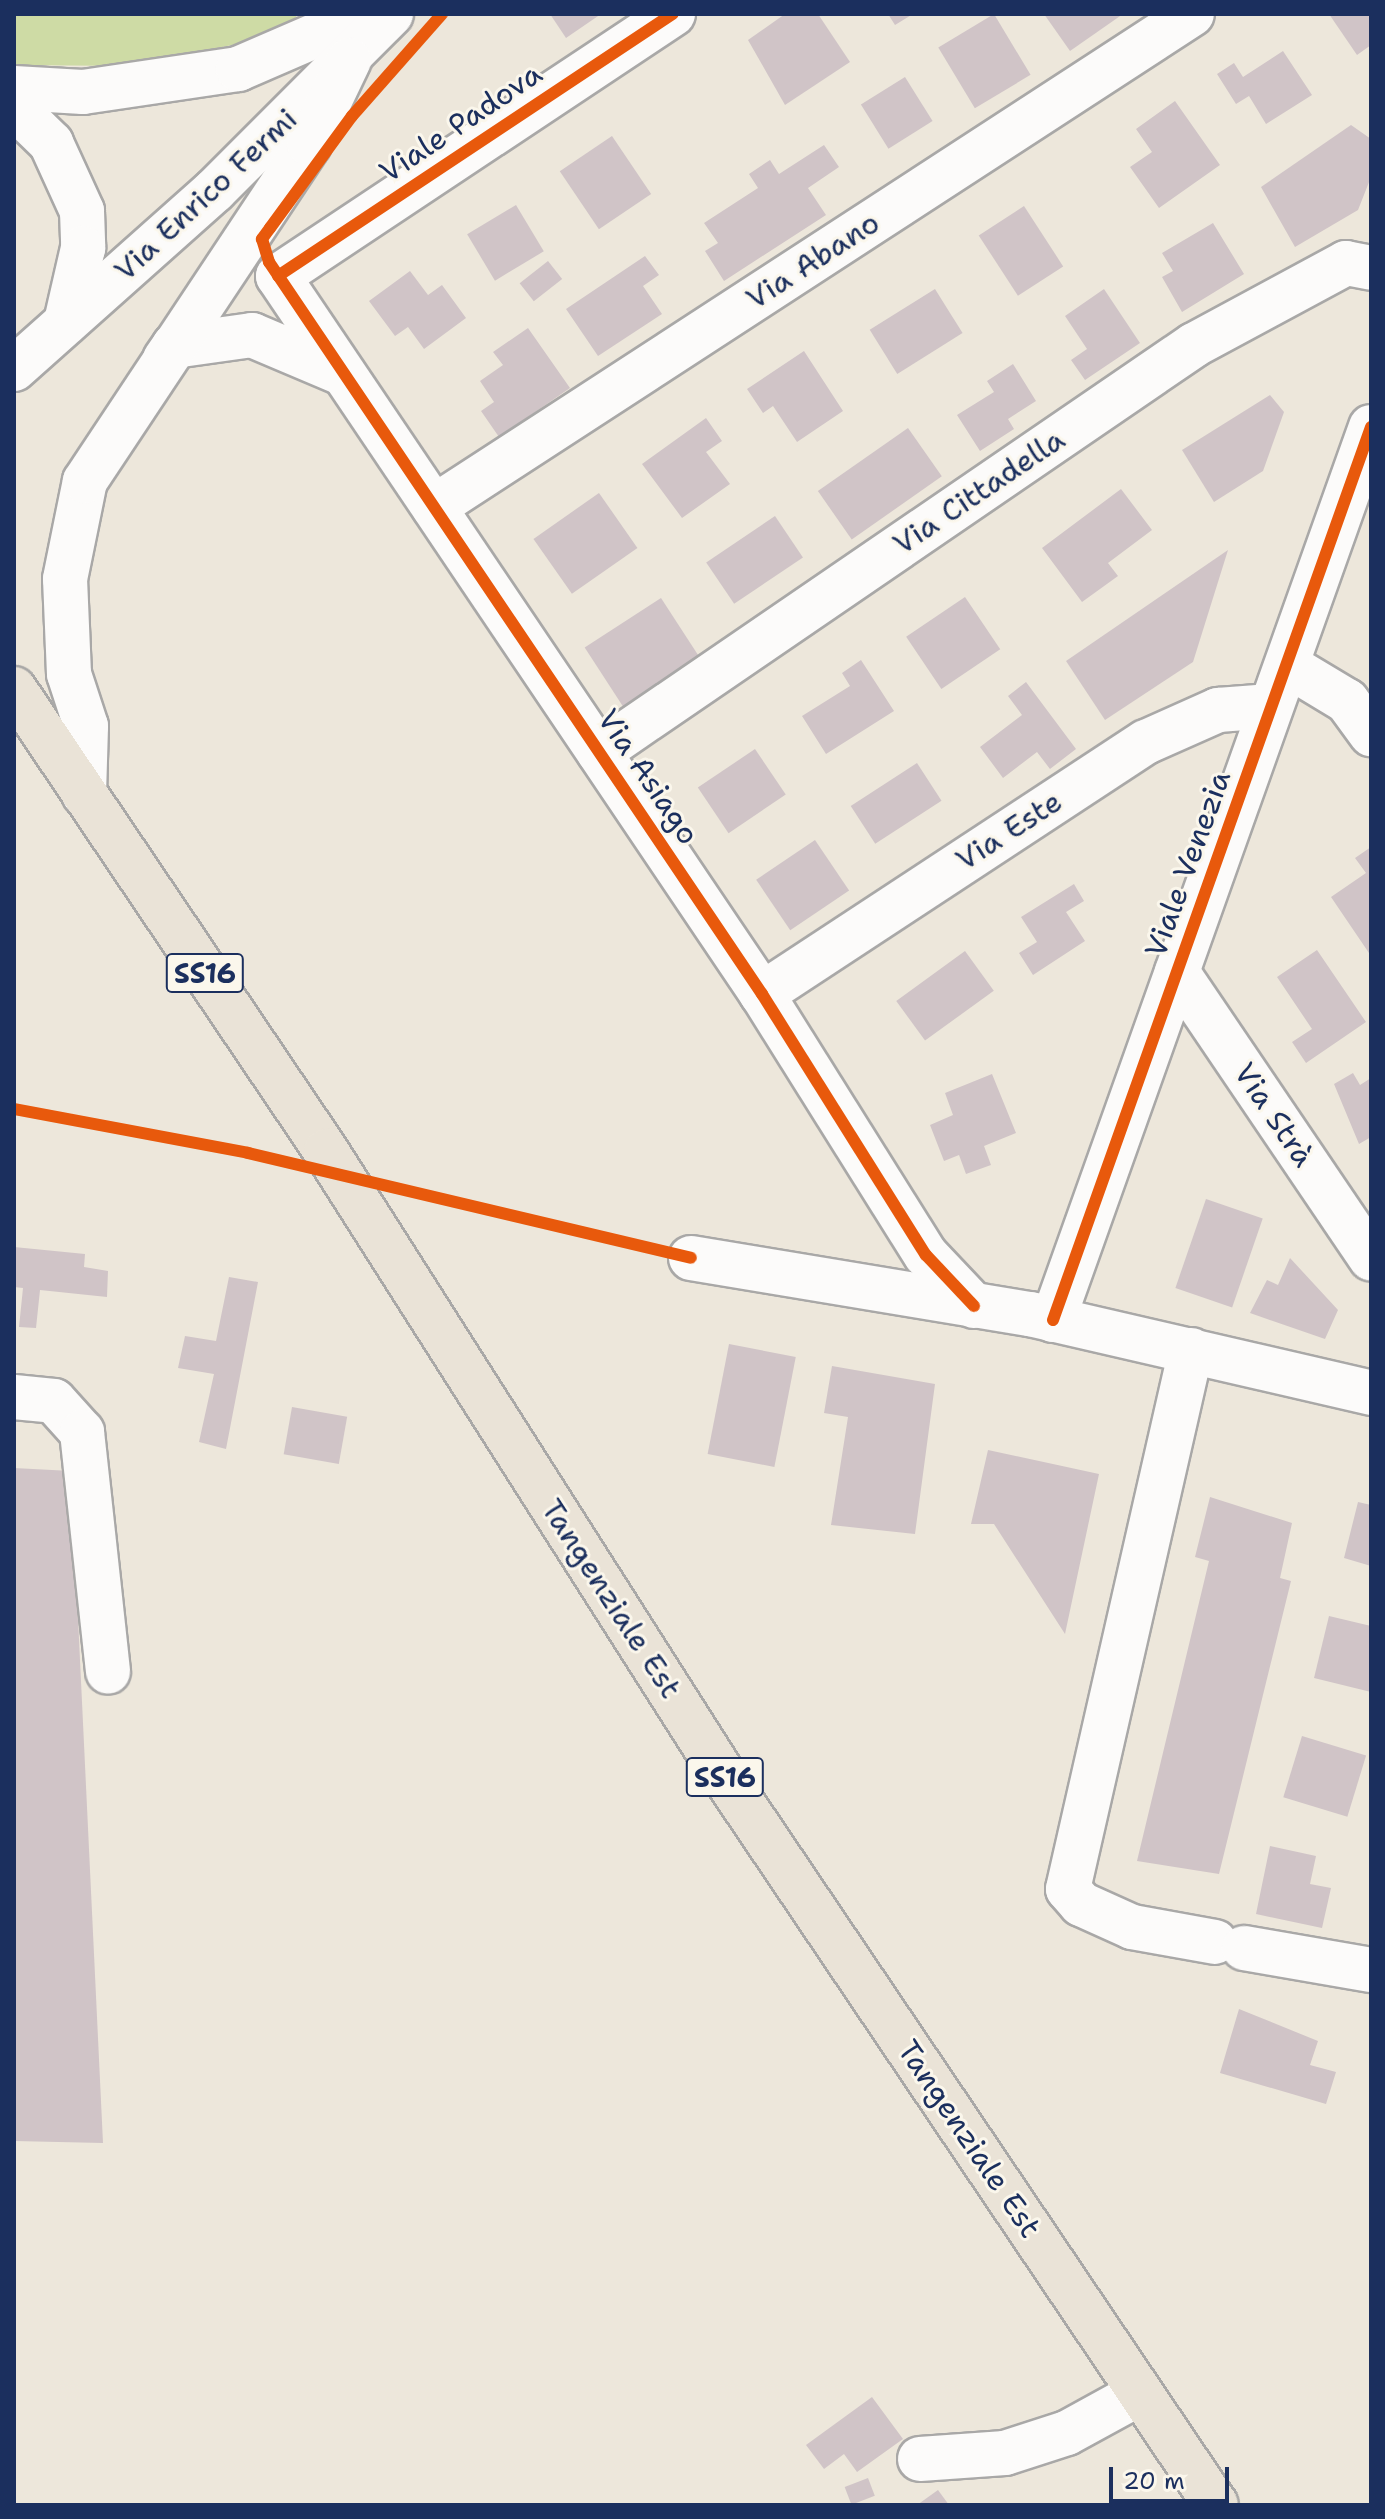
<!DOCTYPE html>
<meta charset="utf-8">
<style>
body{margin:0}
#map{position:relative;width:1385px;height:2519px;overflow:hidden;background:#ede7db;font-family:"Shantell Sans",sans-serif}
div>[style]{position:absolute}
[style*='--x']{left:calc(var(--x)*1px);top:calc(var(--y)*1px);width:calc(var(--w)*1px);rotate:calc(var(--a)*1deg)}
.green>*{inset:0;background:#cedba5}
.building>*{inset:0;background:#d0c4c7;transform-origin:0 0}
.roads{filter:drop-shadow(2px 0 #a9a8a7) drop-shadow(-2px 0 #a9a8a7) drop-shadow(0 2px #a9a8a7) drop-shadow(0 -2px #a9a8a7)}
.minor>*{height:44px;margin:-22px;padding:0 22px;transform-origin:22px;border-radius:22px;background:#fcfbfa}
.major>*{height:44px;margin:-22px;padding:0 22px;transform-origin:22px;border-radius:22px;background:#eae3d7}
.cycleway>*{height:12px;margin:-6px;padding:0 6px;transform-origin:6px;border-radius:6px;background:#e8590c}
span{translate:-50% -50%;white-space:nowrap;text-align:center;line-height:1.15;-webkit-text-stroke:6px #fbf7ec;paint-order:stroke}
.shield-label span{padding:2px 6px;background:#fbf7ec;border:2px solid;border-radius:6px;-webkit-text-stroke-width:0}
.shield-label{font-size:28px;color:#1b2f5e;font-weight:700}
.street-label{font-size:30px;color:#1b2f5e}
.frame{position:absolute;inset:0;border:16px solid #1b2f5e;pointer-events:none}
.scale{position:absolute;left:1109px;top:2467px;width:120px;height:36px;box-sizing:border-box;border:4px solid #1b2f5e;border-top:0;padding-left:10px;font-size:24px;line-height:28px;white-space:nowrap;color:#1b2f5e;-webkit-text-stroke:6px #fbf7ec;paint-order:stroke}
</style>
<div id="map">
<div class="green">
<i style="clip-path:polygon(14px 14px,298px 14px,283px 35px,127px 66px,14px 65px)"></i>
</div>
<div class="building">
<i style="clip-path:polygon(550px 14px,601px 14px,566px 38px)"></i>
<i style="clip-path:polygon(785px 14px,818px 14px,850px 62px,785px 105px,748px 40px)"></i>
<i style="clip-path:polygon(888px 14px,913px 14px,895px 25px)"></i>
<i style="left:994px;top:14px;width:71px;height:65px;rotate:59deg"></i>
<i style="clip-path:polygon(1044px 14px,1123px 14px,1070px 51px)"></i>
<i style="clip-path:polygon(1329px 14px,1371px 14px,1371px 45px,1357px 55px)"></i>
<i style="clip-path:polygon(1283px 51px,1312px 95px,1266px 124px,1249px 96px,1236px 104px,1217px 74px,1234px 63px,1243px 77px)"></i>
<i style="left:905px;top:77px;width:52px;height:52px;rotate:58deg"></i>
<i style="clip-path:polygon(1175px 101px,1220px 165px,1159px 208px,1130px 167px,1152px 152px,1136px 129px)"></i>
<i style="clip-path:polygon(1351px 125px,1371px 139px,1371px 177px,1358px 210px,1295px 247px,1261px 187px)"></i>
<i style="left:612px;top:136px;width:70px;height:63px;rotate:56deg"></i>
<i style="clip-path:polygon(824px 145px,839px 167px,808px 188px,826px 215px,724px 281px,705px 251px,718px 243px,704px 223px,758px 188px,749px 174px,770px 160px,779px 174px)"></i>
<i style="left:516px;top:205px;width:54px;height:57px;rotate:59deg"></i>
<i style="left:1024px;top:206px;width:72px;height:54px;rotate:57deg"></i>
<i style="clip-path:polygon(1213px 223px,1244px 274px,1182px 312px,1162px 277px,1173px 271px,1162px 253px)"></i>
<i style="clip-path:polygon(645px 256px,659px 275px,643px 286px,662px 314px,598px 356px,566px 309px)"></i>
<i style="left:548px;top:261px;width:23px;height:36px;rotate:52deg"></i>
<i style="clip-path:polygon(410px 271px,428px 295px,442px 285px,466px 318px,424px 349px,408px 327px,395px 336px,369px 301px)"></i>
<i style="left:935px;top:289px;width:52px;height:77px;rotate:58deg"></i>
<i style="clip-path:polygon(1104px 289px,1140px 343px,1085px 380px,1071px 360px,1087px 349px,1065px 316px)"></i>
<i style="clip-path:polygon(528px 328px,570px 388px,499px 437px,481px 411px,494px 402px,480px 381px,503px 365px,493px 352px)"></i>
<i style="clip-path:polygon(804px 351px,843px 411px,797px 442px,773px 406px,763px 413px,747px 389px)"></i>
<i style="clip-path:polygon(1013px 364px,1036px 401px,1008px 419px,1014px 429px,980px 451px,957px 415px,994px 392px,987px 381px)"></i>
<i style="clip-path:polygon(1270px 395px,1284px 412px,1263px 471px,1214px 502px,1182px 450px)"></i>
<i style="clip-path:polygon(706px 418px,722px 441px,706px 452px,730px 484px,682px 518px,642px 464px)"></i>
<i style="left:908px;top:428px;width:59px;height:110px;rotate:55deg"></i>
<i style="clip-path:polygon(1121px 489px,1152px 530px,1108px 563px,1118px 576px,1082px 602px,1042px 548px)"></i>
<i style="left:599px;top:493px;width:67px;height:80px;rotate:55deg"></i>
<i style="left:775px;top:516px;width:50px;height:83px;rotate:56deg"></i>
<i style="clip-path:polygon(1228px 550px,1193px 662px,1105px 720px,1066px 661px)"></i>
<i style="left:965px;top:597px;width:63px;height:71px;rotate:56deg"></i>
<i style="left:661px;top:598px;width:71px;height:91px;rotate:57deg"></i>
<i style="clip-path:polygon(861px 660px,894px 711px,826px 754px,802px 716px,850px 686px,842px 673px)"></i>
<i style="clip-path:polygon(1026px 682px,1076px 749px,1050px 769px,1037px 752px,1003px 778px,980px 747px,1022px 715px,1008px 696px)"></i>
<i style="left:755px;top:749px;width:55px;height:69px;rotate:56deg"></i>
<i style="left:917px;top:763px;width:45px;height:79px;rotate:57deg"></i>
<i style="left:815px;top:840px;width:61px;height:71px;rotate:56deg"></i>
<i style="clip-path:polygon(1371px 847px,1371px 956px,1331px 897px,1366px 873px,1355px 858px)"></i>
<i style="clip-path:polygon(1074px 884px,1084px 901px,1066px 912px,1085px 941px,1033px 975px,1019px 953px,1037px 942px,1021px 917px)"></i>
<i style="clip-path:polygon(1317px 950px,1366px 1022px,1306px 1063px,1292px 1042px,1312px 1029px,1277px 977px)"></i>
<i style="left:965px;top:951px;width:49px;height:85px;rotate:54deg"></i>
<i style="clip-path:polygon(1353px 1073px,1360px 1085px,1371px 1078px,1371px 1137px,1359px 1144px,1334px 1084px)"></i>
<i style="clip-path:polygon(992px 1074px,1016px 1133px,984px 1146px,991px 1165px,966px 1174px,959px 1155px,944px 1161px,930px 1125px,953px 1115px,945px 1093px)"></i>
<i style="left:1206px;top:1199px;width:60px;height:94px;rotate:19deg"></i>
<i style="clip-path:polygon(14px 1247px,85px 1254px,84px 1267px,108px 1271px,107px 1297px,40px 1290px,36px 1328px,19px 1327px,23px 1288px,14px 1287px)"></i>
<i style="clip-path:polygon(1290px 1258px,1338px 1310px,1325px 1339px,1250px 1313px,1267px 1280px,1278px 1285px)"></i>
<i style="clip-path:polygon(229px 1277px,258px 1282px,226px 1449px,199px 1442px,214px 1374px,178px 1368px,185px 1336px,216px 1341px)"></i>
<i style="left:729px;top:1344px;width:68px;height:112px;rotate:11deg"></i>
<i style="clip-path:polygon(832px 1366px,935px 1384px,915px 1534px,831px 1525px,848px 1417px,824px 1413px)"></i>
<i style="left:292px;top:1407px;width:56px;height:48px;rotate:10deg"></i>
<i style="clip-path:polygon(988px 1450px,1099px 1474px,1065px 1634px,994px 1524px,971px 1524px)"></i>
<i style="clip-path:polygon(14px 1468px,71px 1471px,103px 2143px,14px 2141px)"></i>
<i style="clip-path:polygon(1210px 1497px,1292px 1523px,1280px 1578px,1291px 1581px,1219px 1874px,1137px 1861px,1209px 1561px,1195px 1557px)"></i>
<i style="clip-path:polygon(1358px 1502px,1371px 1505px,1371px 1566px,1344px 1558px)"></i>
<i style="clip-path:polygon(1329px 1616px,1371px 1626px,1371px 1692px,1314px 1678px)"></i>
<i style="left:1302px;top:1736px;width:67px;height:64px;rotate:17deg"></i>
<i style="clip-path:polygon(1270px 1846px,1316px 1856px,1310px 1884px,1331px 1888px,1322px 1928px,1256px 1914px)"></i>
<i style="clip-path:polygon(1239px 2009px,1318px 2041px,1310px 2065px,1336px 2072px,1326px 2104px,1220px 2073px)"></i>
<i style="clip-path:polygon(872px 2397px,903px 2439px,857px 2472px,844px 2454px,824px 2469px,806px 2445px)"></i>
<i style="left:868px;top:2478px;width:19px;height:25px;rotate:69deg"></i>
<i style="clip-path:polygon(938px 2490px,949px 2505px,917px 2505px)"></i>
</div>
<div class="roads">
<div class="minor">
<i style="--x:673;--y:14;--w:474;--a:146.4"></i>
<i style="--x:278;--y:276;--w:866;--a:56.02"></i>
<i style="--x:762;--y:994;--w:308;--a:57.9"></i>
<i style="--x:926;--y:1255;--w:70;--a:46.7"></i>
<i style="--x:14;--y:88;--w:69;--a:3.3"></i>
<i style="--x:83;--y:92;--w:157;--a:-8.4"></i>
<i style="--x:238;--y:69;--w:138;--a:-23.4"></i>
<i style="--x:14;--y:107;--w:52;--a:44.2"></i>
<i style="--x:51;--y:143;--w:75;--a:65.5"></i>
<i style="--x:82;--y:211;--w:37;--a:88"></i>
<i style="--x:83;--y:248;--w:76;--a:102.9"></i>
<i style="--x:165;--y:359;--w:16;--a:-55"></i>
<i style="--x:174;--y:346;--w:79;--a:-8"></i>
<i style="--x:252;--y:335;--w:95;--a:23"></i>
<i style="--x:14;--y:369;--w:269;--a:-41.7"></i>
<i style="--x:215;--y:190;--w:249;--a:-45"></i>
<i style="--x:434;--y:507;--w:904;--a:-33.04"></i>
<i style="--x:1287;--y:665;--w:70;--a:31"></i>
<i style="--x:1347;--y:701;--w:41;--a:54"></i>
<i style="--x:599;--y:752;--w:721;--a:-34.37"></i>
<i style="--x:1194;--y:345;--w:173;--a:-28.3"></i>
<i style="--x:1346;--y:263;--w:25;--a:11"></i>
<i style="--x:84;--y:794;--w:68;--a:-88.3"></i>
<i style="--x:86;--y:726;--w:55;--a:-108.1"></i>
<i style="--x:69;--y:674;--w:95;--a:-92.4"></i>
<i style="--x:65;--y:579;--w:100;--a:-78.5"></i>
<i style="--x:85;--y:481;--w:405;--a:-56.4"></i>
<i style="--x:309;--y:144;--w:93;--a:-64.5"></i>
<i style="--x:1177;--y:972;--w:346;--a:55.9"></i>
<i style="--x:762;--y:994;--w:459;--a:-33.3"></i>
<i style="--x:1146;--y:742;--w:79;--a:-24"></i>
<i style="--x:1218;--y:710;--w:53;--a:-4.3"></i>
<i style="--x:691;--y:1258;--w:344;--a:9.4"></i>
<i style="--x:1030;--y:1314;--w:350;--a:13"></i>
<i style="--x:1053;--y:1320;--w:948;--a:-70.4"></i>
<i style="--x:1191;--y:1350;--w:553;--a:102.85"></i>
<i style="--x:1068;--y:1889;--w:20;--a:49"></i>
<i style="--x:1081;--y:1904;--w:56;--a:24.3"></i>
<i style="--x:1132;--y:1927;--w:84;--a:10.2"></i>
<i style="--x:14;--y:1397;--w:40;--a:5.7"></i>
<i style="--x:54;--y:1401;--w:42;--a:47.9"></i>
<i style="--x:82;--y:1432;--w:241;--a:83.8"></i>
<i style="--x:1244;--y:1948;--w:129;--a:9.8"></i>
<i style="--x:920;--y:2459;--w:85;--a:-4"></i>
<i style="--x:1005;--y:2453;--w:65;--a:-17.9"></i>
<i style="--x:1067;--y:2433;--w:83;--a:-28.7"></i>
</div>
<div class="major">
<i style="--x:14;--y:689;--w:557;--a:55.97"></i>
<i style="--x:326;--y:1151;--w:741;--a:57.51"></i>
<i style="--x:724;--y:1776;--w:879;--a:55.98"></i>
</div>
</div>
<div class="cycleway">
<i style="--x:442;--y:14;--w:136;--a:131.4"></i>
<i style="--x:352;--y:116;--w:139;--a:126.2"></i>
<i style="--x:270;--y:228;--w:14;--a:126"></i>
<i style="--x:262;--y:239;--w:24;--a:73"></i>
<i style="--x:269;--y:262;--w:883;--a:56.04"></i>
<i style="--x:762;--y:994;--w:308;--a:57.9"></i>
<i style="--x:926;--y:1255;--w:70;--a:46.7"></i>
<i style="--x:278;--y:276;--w:474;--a:-33.6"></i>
<i style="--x:14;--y:1109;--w:238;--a:10.6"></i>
<i style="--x:248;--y:1153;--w:455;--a:13.3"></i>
<i style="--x:1053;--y:1320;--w:948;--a:-70.4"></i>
</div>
<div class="shield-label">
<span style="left:205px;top:973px">SS16</span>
<span style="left:725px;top:1777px">SS16</span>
</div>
<div class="street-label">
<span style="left:461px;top:123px;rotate:-34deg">Viale Padova</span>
<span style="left:206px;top:195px;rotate:-43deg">Via Enrico Fermi</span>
<span style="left:813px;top:261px;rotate:-33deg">Via Abano</span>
<span style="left:979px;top:492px;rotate:-34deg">Via Cittadella</span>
<span style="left:648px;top:777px;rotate:56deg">Via Asiago</span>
<span style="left:1009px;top:831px;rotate:-33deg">Via Este</span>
<span style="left:1188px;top:864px;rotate:-70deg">Viale Venezia</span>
<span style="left:1274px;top:1115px;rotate:56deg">Via Strà</span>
<span style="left:611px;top:1599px;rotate:57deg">Tangenziale Est</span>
<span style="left:969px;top:2139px;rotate:56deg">Tangenziale Est</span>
</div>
<div class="frame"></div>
<div class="scale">20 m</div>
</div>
